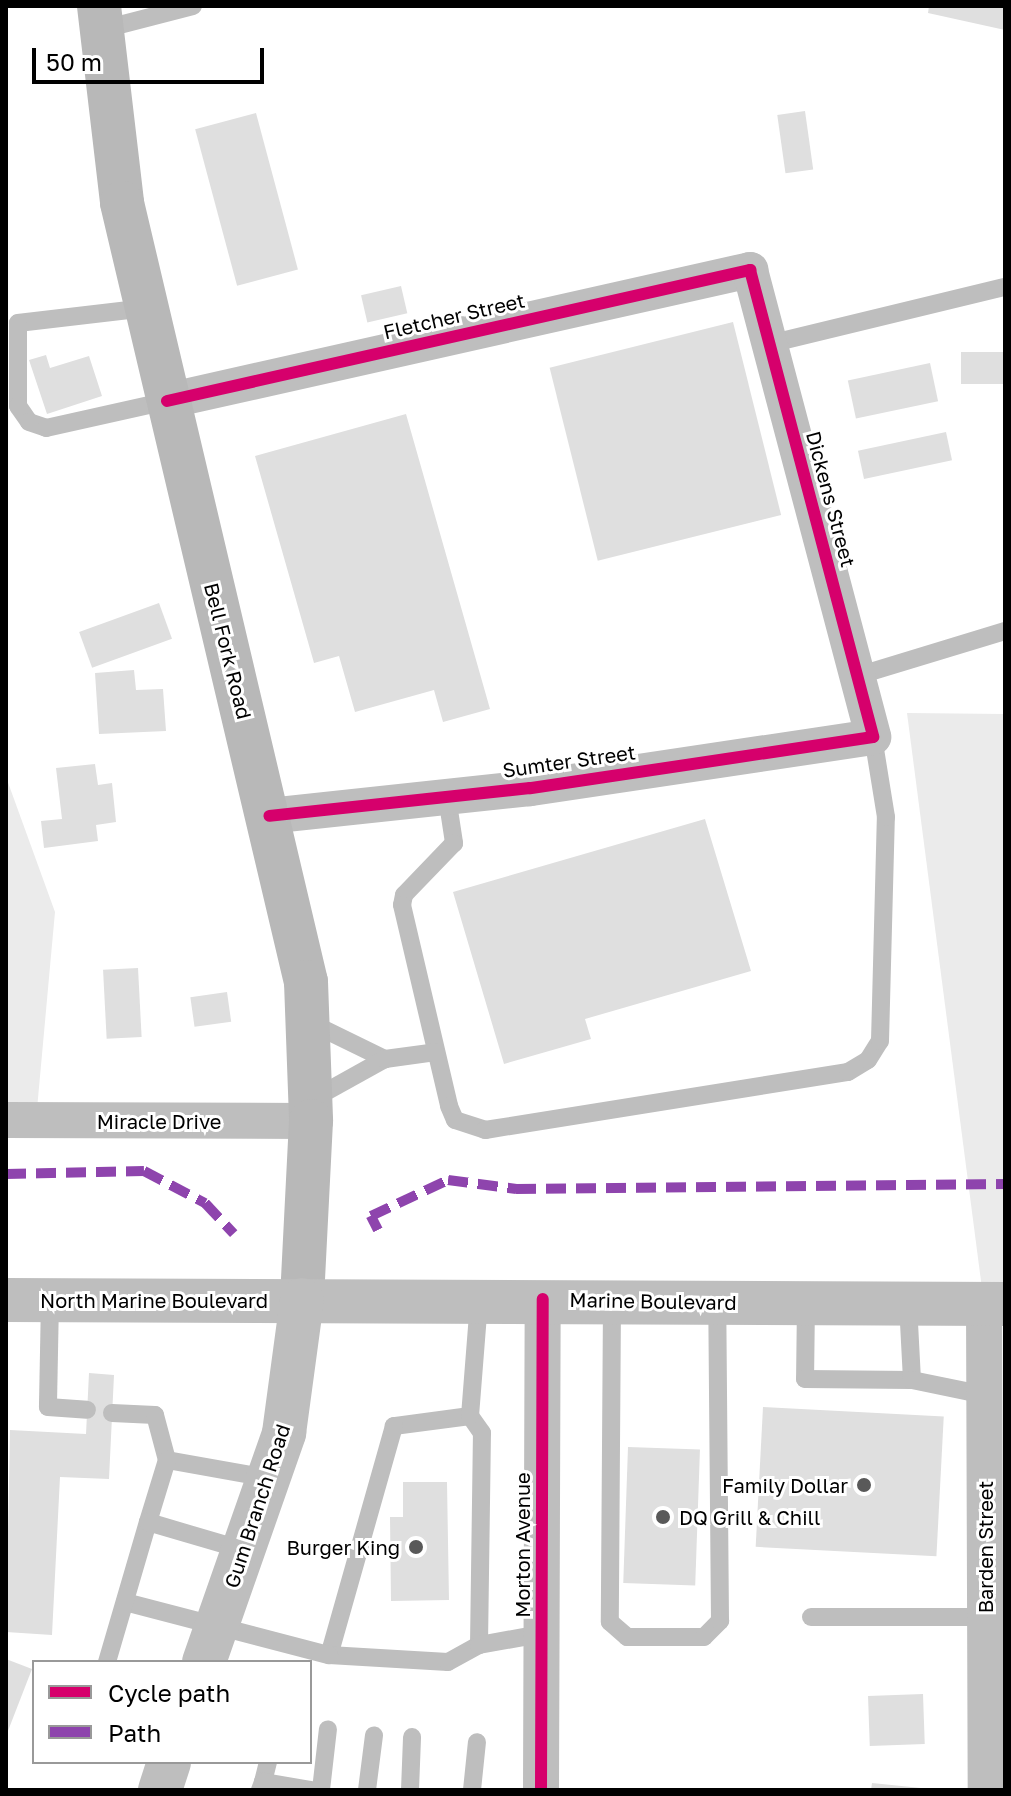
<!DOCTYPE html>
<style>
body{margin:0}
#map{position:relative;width:1011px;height:1796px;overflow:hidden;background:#fff;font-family:"Golos Text",sans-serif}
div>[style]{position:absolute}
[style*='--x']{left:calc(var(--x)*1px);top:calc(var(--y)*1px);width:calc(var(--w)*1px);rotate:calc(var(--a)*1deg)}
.green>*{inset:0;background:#ebebeb}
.building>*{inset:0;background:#dfdfdf;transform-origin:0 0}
.service>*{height:18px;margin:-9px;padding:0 9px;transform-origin:9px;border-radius:9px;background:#bebebe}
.minor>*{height:36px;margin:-18px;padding:0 18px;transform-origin:18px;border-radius:18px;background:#bebebe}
.secondary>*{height:44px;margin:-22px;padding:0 22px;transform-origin:22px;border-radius:22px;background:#b8b8b8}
.primary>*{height:44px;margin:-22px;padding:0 22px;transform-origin:22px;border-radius:22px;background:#bebebe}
.quiet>*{height:10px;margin-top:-5px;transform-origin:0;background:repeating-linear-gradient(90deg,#8e44ad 0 20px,transparent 0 30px)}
.cycleway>*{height:12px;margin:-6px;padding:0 6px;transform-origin:6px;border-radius:6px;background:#d6006c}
.dots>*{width:22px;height:22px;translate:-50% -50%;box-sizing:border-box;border:4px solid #fff;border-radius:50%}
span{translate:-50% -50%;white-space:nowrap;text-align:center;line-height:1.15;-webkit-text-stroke:6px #fff;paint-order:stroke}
.street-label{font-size:20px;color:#000}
.poi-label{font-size:20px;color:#000}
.right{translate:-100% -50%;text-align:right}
.left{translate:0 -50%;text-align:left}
.frame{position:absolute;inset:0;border:8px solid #000;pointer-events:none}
.legend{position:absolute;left:32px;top:1660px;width:280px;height:104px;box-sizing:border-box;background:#fff;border:2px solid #999;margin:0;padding:10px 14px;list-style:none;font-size:24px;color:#000}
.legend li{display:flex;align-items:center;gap:16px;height:40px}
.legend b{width:40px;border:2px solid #999}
.scale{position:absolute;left:32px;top:48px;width:232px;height:36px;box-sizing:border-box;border:4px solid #000;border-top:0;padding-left:10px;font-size:24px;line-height:28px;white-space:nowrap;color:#000;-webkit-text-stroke:6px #fff;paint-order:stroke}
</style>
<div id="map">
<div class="green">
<i style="clip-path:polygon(907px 713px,1005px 714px,1005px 1304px,984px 1304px)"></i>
<i style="clip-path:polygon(6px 777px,55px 912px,36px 1120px,6px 1120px)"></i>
</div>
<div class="building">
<i style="clip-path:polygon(929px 6px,1005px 6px,1005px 30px,928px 13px)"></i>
<i style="left:805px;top:111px;width:59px;height:28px;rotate:82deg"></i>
<i style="left:256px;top:113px;width:162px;height:63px;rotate:75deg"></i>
<i style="left:401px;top:286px;width:28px;height:41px;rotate:77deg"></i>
<i style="left:733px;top:322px;width:199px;height:189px;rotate:76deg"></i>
<i style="left:1005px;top:352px;width:32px;height:44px;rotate:90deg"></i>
<i style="clip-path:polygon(46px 355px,50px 368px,89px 356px,102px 396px,47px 414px,29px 360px)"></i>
<i style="left:930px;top:363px;width:39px;height:84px;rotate:78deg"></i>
<i style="clip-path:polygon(406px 414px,490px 709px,443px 722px,434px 690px,355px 712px,339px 656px,314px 663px,255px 456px)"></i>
<i style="left:946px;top:432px;width:29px;height:90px;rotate:78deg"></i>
<i style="left:159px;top:603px;width:38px;height:85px;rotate:70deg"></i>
<i style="clip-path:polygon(134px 670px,136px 690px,163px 689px,166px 731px,99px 734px,95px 673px)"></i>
<i style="clip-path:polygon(95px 764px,98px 785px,112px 783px,116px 822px,96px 825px,98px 841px,44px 848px,41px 821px,62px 819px,56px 768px)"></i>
<i style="clip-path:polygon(705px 819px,751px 971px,585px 1019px,591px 1039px,504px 1064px,453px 892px)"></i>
<i style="left:138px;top:968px;width:69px;height:35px;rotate:87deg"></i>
<i style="left:227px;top:992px;width:30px;height:37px;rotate:82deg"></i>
<i style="clip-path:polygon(89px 1373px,114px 1375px,109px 1479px,60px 1477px,52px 1635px,6px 1632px,10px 1430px,86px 1434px)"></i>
<i style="left:763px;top:1407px;width:181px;height:140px;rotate:3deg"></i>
<i style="left:628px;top:1447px;width:72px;height:136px;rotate:2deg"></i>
<i style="clip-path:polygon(403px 1482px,447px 1482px,449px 1600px,391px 1601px,390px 1517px,403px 1517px)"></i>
<i style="clip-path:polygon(6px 1659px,32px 1669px,6px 1736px)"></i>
<i style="left:923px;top:1694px;width:50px;height:55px;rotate:88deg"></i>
<i style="clip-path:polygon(872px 1783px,921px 1788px,921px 1790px,871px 1790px)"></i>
</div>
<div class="service">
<i style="--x:100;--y:30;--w:96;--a:-14.5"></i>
<i style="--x:146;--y:308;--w:129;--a:173.3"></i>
<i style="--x:18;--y:323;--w:83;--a:90"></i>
<i style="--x:18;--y:406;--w:19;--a:55"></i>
<i style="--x:29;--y:422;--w:18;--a:19"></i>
<i style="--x:46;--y:428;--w:124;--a:-12.6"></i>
<i style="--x:769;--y:344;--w:243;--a:-13.6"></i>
<i style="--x:857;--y:676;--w:155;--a:-16.9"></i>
<i style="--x:447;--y:797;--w:47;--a:81.3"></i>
<i style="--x:454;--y:843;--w:72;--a:133.9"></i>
<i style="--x:404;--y:895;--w:10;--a:101"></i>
<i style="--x:402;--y:905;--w:206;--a:76.8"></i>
<i style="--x:449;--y:1106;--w:15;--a:67"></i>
<i style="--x:455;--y:1120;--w:32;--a:18"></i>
<i style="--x:485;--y:1130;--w:368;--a:-9.1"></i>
<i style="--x:848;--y:1072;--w:23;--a:-31"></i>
<i style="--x:868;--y:1060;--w:22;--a:-58"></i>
<i style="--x:880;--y:1041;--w:224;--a:-88.5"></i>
<i style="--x:886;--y:817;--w:81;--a:-99.2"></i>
<i style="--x:309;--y:1022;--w:85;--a:26"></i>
<i style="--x:313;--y:1099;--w:82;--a:-29.1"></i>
<i style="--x:385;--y:1059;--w:51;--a:-7.8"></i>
<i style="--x:50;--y:1300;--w:107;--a:91.1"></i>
<i style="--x:48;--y:1407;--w:39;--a:4"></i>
<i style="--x:806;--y:1302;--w:77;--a:90.7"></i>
<i style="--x:805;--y:1379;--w:107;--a:0.5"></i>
<i style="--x:912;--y:1380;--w:77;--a:-93"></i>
<i style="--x:612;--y:1303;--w:319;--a:90.4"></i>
<i style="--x:610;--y:1622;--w:23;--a:41"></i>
<i style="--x:627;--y:1637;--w:77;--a:0"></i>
<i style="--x:704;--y:1637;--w:23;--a:-45"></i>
<i style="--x:720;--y:1621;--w:320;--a:-90.5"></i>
<i style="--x:912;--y:1380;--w:75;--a:11.6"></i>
<i style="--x:112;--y:1413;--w:43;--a:2.7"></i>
<i style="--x:155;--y:1415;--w:47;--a:75.1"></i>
<i style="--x:167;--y:1460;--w:103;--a:10.1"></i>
<i style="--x:470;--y:1416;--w:77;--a:172.5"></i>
<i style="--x:394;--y:1426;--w:238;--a:105.8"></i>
<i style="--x:329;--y:1655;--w:119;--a:3.4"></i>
<i style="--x:448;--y:1662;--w:35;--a:-29"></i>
<i style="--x:479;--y:1645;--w:212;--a:-89.2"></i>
<i style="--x:482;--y:1433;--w:21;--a:-125"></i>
<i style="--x:470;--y:1416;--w:114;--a:-85.5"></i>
<i style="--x:148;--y:1522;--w:65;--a:-73"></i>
<i style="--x:125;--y:1602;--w:211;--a:14.6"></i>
<i style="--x:811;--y:1617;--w:174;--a:0"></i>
<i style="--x:479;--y:1645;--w:63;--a:-10.1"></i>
<i style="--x:107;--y:1662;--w:146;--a:-73.7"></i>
<i style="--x:148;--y:1522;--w:99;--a:16.4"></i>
<i style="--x:263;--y:1782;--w:21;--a:-76"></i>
<i style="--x:260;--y:1790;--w:9;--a:-69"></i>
<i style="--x:263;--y:1782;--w:49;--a:9.5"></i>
<i style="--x:321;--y:1790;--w:61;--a:-83.5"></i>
<i style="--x:367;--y:1790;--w:55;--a:-82.7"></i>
<i style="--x:410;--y:1790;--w:53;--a:-87.8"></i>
<i style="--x:472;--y:1790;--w:48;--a:-84.1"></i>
</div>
<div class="minor">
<i style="--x:167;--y:401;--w:598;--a:-12.66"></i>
<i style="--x:750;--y:270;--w:483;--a:75.2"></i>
<i style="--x:873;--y:737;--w:347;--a:171.5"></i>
<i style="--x:530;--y:788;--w:262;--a:173.9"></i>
<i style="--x:6;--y:1120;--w:305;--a:0.2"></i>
<i style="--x:984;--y:1304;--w:486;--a:89.8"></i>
<i style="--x:541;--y:1790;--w:491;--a:-89.8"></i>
</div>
<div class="secondary">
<i style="--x:99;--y:6;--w:198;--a:83.3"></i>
<i style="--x:122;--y:203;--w:800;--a:76.71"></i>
<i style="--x:306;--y:982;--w:139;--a:87.9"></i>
<i style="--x:311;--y:1121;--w:179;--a:92.9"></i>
</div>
<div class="primary">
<i style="--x:6;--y:1300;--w:999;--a:0.23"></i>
<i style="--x:204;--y:1662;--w:243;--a:-70.7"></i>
<i style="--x:284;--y:1433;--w:134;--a:-82.3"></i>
<i style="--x:160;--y:1790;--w:29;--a:-72"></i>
</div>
<div class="quiet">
<i style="--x:6;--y:1174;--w:138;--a:-1.2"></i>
<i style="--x:144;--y:1171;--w:69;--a:27.7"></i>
<i style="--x:205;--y:1203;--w:42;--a:46.9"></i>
<i style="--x:378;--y:1230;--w:16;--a:-117"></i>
<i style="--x:371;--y:1216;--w:85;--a:-25.1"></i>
<i style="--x:448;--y:1180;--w:69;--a:7.5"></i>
<i style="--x:516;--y:1189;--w:489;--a:-0.6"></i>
</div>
<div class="cycleway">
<i style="--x:167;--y:401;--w:598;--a:-12.66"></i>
<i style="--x:750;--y:270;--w:483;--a:75.2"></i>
<i style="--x:873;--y:737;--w:347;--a:171.5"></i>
<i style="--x:530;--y:788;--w:262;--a:173.9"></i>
<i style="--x:541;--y:1790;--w:491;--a:-89.8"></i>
</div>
<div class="dots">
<i style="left:864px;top:1485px;background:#595959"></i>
<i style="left:663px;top:1517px;background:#595959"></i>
<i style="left:416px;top:1547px;background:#595959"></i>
</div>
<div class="street-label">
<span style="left:454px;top:316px;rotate:-13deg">Fletcher Street</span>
<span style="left:831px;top:499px;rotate:75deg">Dickens Street</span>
<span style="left:228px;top:651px;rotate:76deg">Bell Fork Road</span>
<span style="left:569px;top:761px;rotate:-8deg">Sumter Street</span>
<span style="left:159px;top:1121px">Miracle Drive</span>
<span style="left:154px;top:1300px">North Marine Boulevard</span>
<span style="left:653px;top:1301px;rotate:1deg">Marine Boulevard</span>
<span style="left:257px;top:1506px;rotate:-72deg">Gum Branch Road</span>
<span style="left:522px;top:1545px;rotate:-90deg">Morton Avenue</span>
<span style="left:985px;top:1547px;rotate:-90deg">Barden Street</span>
</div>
<div class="poi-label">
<span class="right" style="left:848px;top:1485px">Family Dollar</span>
<span class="left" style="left:679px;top:1517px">DQ Grill &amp; Chill</span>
<span class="right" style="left:400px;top:1547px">Burger King</span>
</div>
<div class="frame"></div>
<ul class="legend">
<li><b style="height:10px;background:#d6006c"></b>Cycle path</li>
<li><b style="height:10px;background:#8e44ad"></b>Path</li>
</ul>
<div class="scale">50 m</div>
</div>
